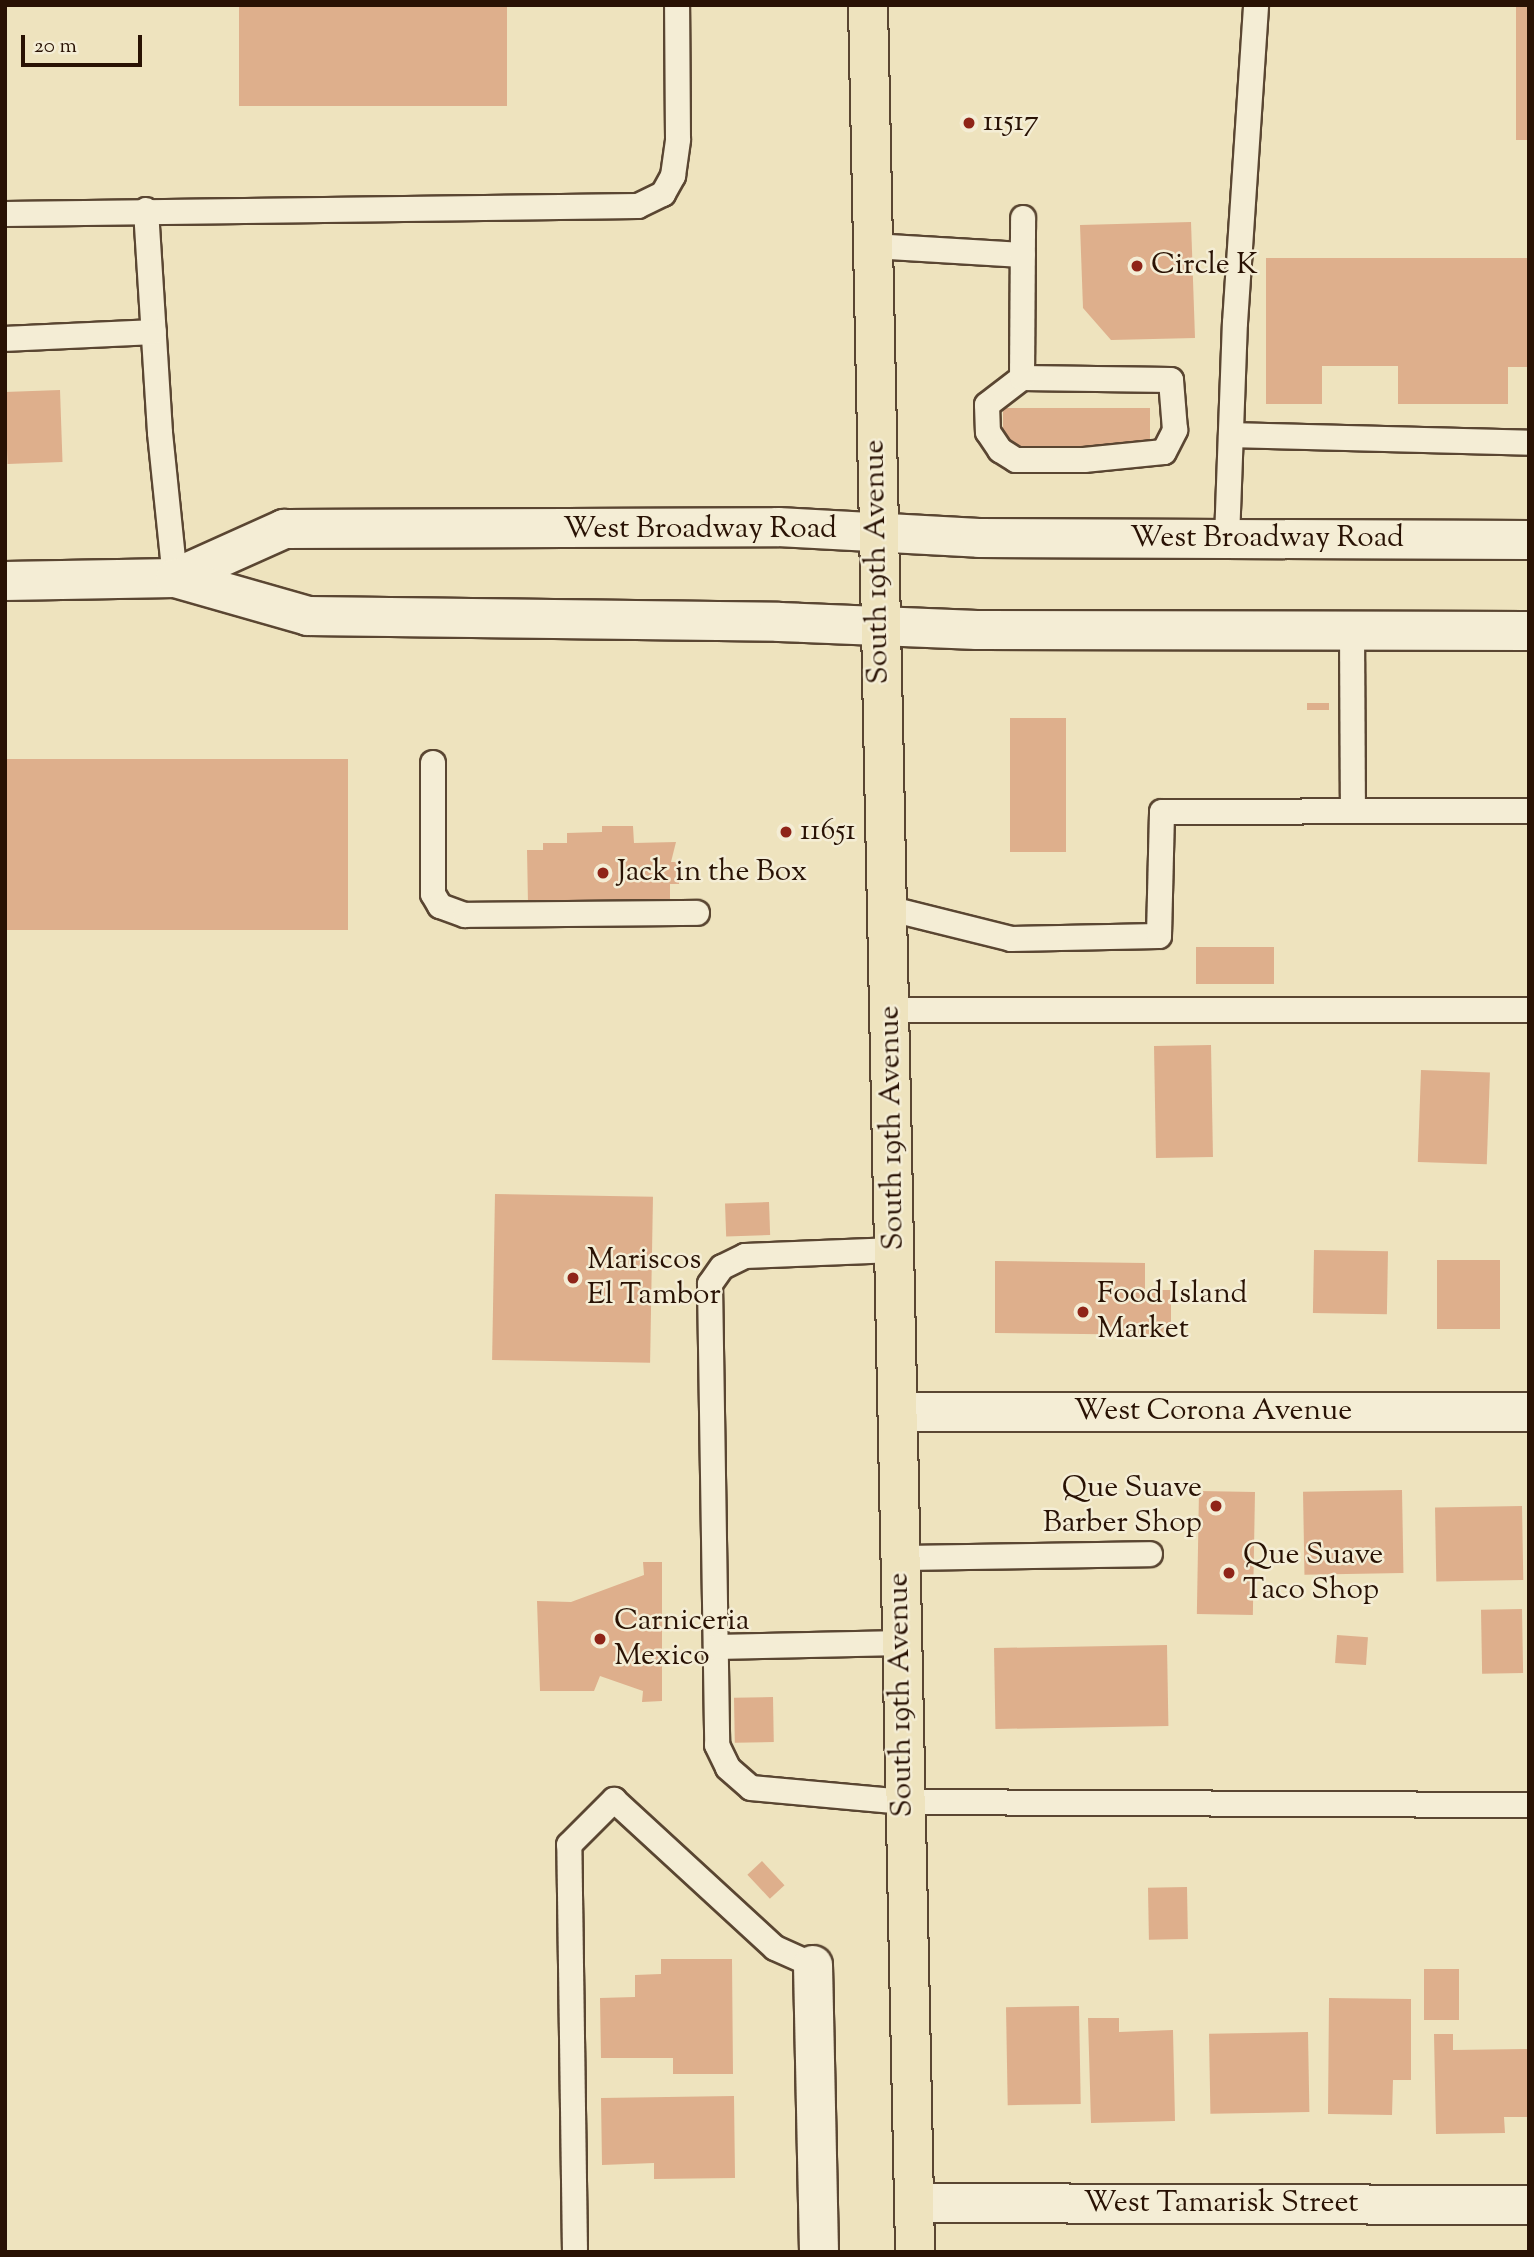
<!DOCTYPE html>
<style>
body{margin:0}
#map{position:relative;width:1534px;height:2257px;overflow:hidden;background:#eee3be;font-family:"Sorts Mill Goudy",serif}
div>[style]{position:absolute}
[style*='--x']{left:calc(var(--x)*1px);top:calc(var(--y)*1px);width:calc(var(--w)*1px);rotate:calc(var(--a)*1deg)}
.building>*{inset:0;background:#deaf8c;transform-origin:0 0}
.roads{filter:drop-shadow(2px 0 #5a4632) drop-shadow(-2px 0 #5a4632) drop-shadow(0 2px #5a4632) drop-shadow(0 -2px #5a4632)}
.lane>*{height:24px;margin:-12px;padding:0 12px;transform-origin:12px;border-radius:12px;background:#f4edd5}
.street>*{height:38px;margin:-19px;padding:0 19px;transform-origin:19px;border-radius:19px;background:#f4edd5}
.secondary>*{height:38px;margin:-19px;padding:0 19px;transform-origin:19px;border-radius:19px;background:#f4edd5}
.primary>*{height:38px;margin:-19px;padding:0 19px;transform-origin:19px;border-radius:19px;background:#eee3be}
.dots>*{width:19px;height:19px;translate:-50% -50%;box-sizing:border-box;border:4px solid #f4edd5;border-radius:50%}
span{translate:-50% -50%;white-space:nowrap;text-align:center;line-height:1.15;-webkit-text-stroke:5px #f4edd5;paint-order:stroke}
.poi-label{font-size:30px;color:#291204}
.left{translate:0 -50%;text-align:left}
.right{translate:-100% -50%;text-align:right}
.street-label{font-size:30px;color:#291204}
.frame{position:absolute;inset:0;border:7px solid #291204;pointer-events:none}
.scale{position:absolute;left:21px;top:35px;width:121px;height:32px;box-sizing:border-box;border:4px solid #291204;border-top:0;padding-left:9px;font-size:21px;line-height:24px;white-space:nowrap;color:#291204;-webkit-text-stroke:5px #f4edd5;paint-order:stroke}
</style>
<div id="map">
<div class="building">
<i style="left:239px;top:5px;width:268px;height:101px"></i>
<i style="left:1516px;top:5px;width:13px;height:135px"></i>
<i style="clip-path:polygon(1191px 222px,1195px 338px,1111px 340px,1083px 308px,1080px 225px)"></i>
<i style="clip-path:polygon(1266px 258px,1529px 258px,1529px 367px,1508px 367px,1508px 404px,1398px 404px,1398px 366px,1322px 366px,1322px 404px,1266px 404px)"></i>
<i style="left:60px;top:390px;width:72px;height:55px;rotate:88deg"></i>
<i style="left:1003px;top:408px;width:147px;height:42px"></i>
<i style="left:1307px;top:703px;width:22px;height:7px"></i>
<i style="left:1010px;top:718px;width:56px;height:134px"></i>
<i style="left:5px;top:759px;width:343px;height:171px"></i>
<i style="clip-path:polygon(602px 826px,633px 826px,634px 843px,676px 842px,671px 862px,679px 862px,679px 884px,670px 884px,670px 903px,528px 904px,527px 850px,543px 850px,543px 843px,567px 843px,567px 833px,602px 832px)"></i>
<i style="left:1196px;top:947px;width:78px;height:37px"></i>
<i style="left:1211px;top:1045px;width:112px;height:57px;rotate:89deg"></i>
<i style="left:1421px;top:1070px;width:69px;height:92px;rotate:2deg"></i>
<i style="left:495px;top:1194px;width:158px;height:166px;rotate:1deg"></i>
<i style="left:769px;top:1202px;width:33px;height:44px;rotate:88deg"></i>
<i style="left:1314px;top:1250px;width:74px;height:63px;rotate:1deg"></i>
<i style="left:1437px;top:1260px;width:63px;height:69px"></i>
<i style="clip-path:polygon(995px 1261px,1145px 1263px,1145px 1290px,1171px 1290px,1171px 1335px,995px 1333px)"></i>
<i style="left:1402px;top:1490px;width:83px;height:99px;rotate:89deg"></i>
<i style="left:1199px;top:1491px;width:56px;height:123px;rotate:1deg"></i>
<i style="left:1522px;top:1506px;width:74px;height:87px;rotate:89deg"></i>
<i style="clip-path:polygon(643px 1562px,662px 1562px,662px 1701px,642px 1702px,643px 1691px,600px 1676px,594px 1691px,540px 1691px,537px 1601px,571px 1602px,644px 1575px)"></i>
<i style="left:1522px;top:1609px;width:64px;height:41px;rotate:89deg"></i>
<i style="left:1337px;top:1635px;width:31px;height:28px;rotate:4deg"></i>
<i style="left:1167px;top:1645px;width:81px;height:173px;rotate:89deg"></i>
<i style="left:773px;top:1697px;width:45px;height:39px;rotate:89deg"></i>
<i style="left:762px;top:1861px;width:33px;height:20px;rotate:47deg"></i>
<i style="left:1187px;top:1887px;width:52px;height:39px;rotate:89deg"></i>
<i style="clip-path:polygon(661px 1959px,732px 1959px,733px 2074px,673px 2074px,673px 2058px,601px 2058px,600px 1998px,635px 1997px,635px 1975px,661px 1974px)"></i>
<i style="left:1459px;top:1969px;width:51px;height:35px;rotate:90deg"></i>
<i style="clip-path:polygon(1329px 1998px,1411px 1999px,1411px 2080px,1393px 2080px,1392px 2115px,1328px 2114px)"></i>
<i style="left:1079px;top:2006px;width:98px;height:73px;rotate:89deg"></i>
<i style="clip-path:polygon(1088px 2018px,1119px 2018px,1119px 2032px,1173px 2030px,1175px 2121px,1091px 2123px)"></i>
<i style="left:1308px;top:2032px;width:80px;height:99px;rotate:89deg"></i>
<i style="clip-path:polygon(1434px 2034px,1453px 2034px,1453px 2050px,1528px 2049px,1529px 2117px,1504px 2117px,1505px 2133px,1436px 2134px)"></i>
<i style="clip-path:polygon(734px 2096px,735px 2178px,654px 2179px,654px 2163px,602px 2165px,601px 2098px)"></i>
</div>
<div class="roads">
<div class="lane">
<i style="--x:146;--y:210;--w:223;--a:86.4"></i>
<i style="--x:160;--y:433;--w:146;--a:84.1"></i>
<i style="--x:5;--y:214;--w:633;--a:-0.72"></i>
<i style="--x:638;--y:206;--w:28;--a:-26"></i>
<i style="--x:663;--y:194;--w:21;--a:-61"></i>
<i style="--x:673;--y:176;--w:37;--a:-82"></i>
<i style="--x:678;--y:139;--w:134;--a:-90.4"></i>
<i style="--x:872;--y:246;--w:151;--a:3.4"></i>
<i style="--x:5;--y:339;--w:149;--a:-2.7"></i>
<i style="--x:1022;--y:378;--w:44;--a:142.4"></i>
<i style="--x:987;--y:405;--w:27;--a:88"></i>
<i style="--x:988;--y:432;--w:22;--a:56"></i>
<i style="--x:1000;--y:450;--w:19;--a:32"></i>
<i style="--x:1016;--y:460;--w:68;--a:0"></i>
<i style="--x:1084;--y:460;--w:80;--a:-5.7"></i>
<i style="--x:1164;--y:452;--w:25;--a:-63"></i>
<i style="--x:1175;--y:430;--w:50;--a:-94.6"></i>
<i style="--x:1171;--y:380;--w:149;--a:-179.2"></i>
<i style="--x:1022;--y:378;--w:160;--a:-89.6"></i>
<i style="--x:1231;--y:435;--w:298;--a:1.5"></i>
<i style="--x:1227;--y:539;--w:216;--a:-87.9"></i>
<i style="--x:1235;--y:323;--w:319;--a:-86.2"></i>
<i style="--x:1352;--y:631;--w:180;--a:89.7"></i>
<i style="--x:433;--y:763;--w:131;--a:90"></i>
<i style="--x:433;--y:894;--w:14;--a:60"></i>
<i style="--x:440;--y:906;--w:27;--a:20"></i>
<i style="--x:465;--y:915;--w:232;--a:-0.5"></i>
<i style="--x:887;--y:908;--w:128;--a:14"></i>
<i style="--x:1011;--y:939;--w:148;--a:-1.2"></i>
<i style="--x:1159;--y:936;--w:124;--a:-88.6"></i>
<i style="--x:1162;--y:812;--w:367;--a:-0.2"></i>
<i style="--x:890;--y:1010;--w:639;--a:0"></i>
<i style="--x:895;--y:1250;--w:150;--a:177.7"></i>
<i style="--x:745;--y:1256;--w:25;--a:154"></i>
<i style="--x:722;--y:1267;--w:21;--a:125"></i>
<i style="--x:710;--y:1284;--w:461;--a:89.1"></i>
<i style="--x:717;--y:1745;--w:25;--a:64"></i>
<i style="--x:728;--y:1768;--w:30;--a:41"></i>
<i style="--x:751;--y:1788;--w:154;--a:5.2"></i>
<i style="--x:904;--y:1802;--w:625;--a:0.28"></i>
<i style="--x:900;--y:1558;--w:250;--a:-0.9"></i>
<i style="--x:716;--y:1647;--w:186;--a:-1.2"></i>
<i style="--x:575;--y:2252;--w:407;--a:-90.8"></i>
<i style="--x:569;--y:1845;--w:64;--a:-45"></i>
<i style="--x:614;--y:1800;--w:219;--a:42.6"></i>
<i style="--x:775;--y:1948;--w:42;--a:24.1"></i>
</div>
<div class="street">
<i style="--x:898;--y:1412;--w:631;--a:0"></i>
<i style="--x:813;--y:1965;--w:287;--a:88.8"></i>
<i style="--x:914;--y:2203;--w:615;--a:0.19"></i>
</div>
<div class="secondary">
<i style="--x:175;--y:578;--w:120;--a:-24.2"></i>
<i style="--x:284;--y:529;--w:494;--a:-0.2"></i>
<i style="--x:778;--y:527;--w:201;--a:3.1"></i>
<i style="--x:979;--y:538;--w:550;--a:0.21"></i>
<i style="--x:5;--y:581;--w:170;--a:-1"></i>
<i style="--x:175;--y:578;--w:138;--a:15.9"></i>
<i style="--x:308;--y:616;--w:471;--a:0.7"></i>
<i style="--x:779;--y:622;--w:198;--a:2.3"></i>
<i style="--x:977;--y:630;--w:552;--a:0.1"></i>
</div>
<div class="primary">
<i style="--x:868;--y:5;--w:2247;--a:88.8"></i>
</div>
</div>
<div class="dots">
<i style="left:969px;top:123px;background:#8f2418"></i>
<i style="left:1137px;top:266px;background:#8f2418"></i>
<i style="left:786px;top:832px;background:#8f2418"></i>
<i style="left:603px;top:873px;background:#8f2418"></i>
<i style="left:573px;top:1278px;background:#8f2418"></i>
<i style="left:1083px;top:1312px;background:#8f2418"></i>
<i style="left:1216px;top:1506px;background:#8f2418"></i>
<i style="left:1229px;top:1573px;background:#8f2418"></i>
<i style="left:600px;top:1639px;background:#8f2418"></i>
</div>
<div class="poi-label">
<span class="left" style="left:983px;top:123px">11517</span>
<span class="left" style="left:1151px;top:266px">Circle K</span>
<span class="left" style="left:800px;top:832px">11651</span>
<span class="left" style="left:617px;top:873px">Jack in the Box</span>
<span class="left" style="left:587px;top:1278px">Mariscos<br>El Tambor</span>
<span class="left" style="left:1097px;top:1312px">Food Island<br>Market</span>
<span class="right" style="left:1202px;top:1506px">Que Suave<br>Barber Shop</span>
<span class="left" style="left:1243px;top:1573px">Que Suave<br>Taco Shop</span>
<span class="left" style="left:614px;top:1639px">Carniceria<br>Mexico</span>
</div>
<div class="street-label">
<span style="left:700px;top:530px">West Broadway Road</span>
<span style="left:1267px;top:539px">West Broadway Road</span>
<span style="left:878px;top:562px;rotate:-91deg">South 19th Avenue</span>
<span style="left:893px;top:1128px;rotate:-91deg">South 19th Avenue</span>
<span style="left:1213px;top:1412px">West Corona Avenue</span>
<span style="left:902px;top:1695px;rotate:-91deg">South 19th Avenue</span>
<span style="left:1221px;top:2204px">West Tamarisk Street</span>
</div>
<div class="frame"></div>
<div class="scale">20 m</div>
</div>
